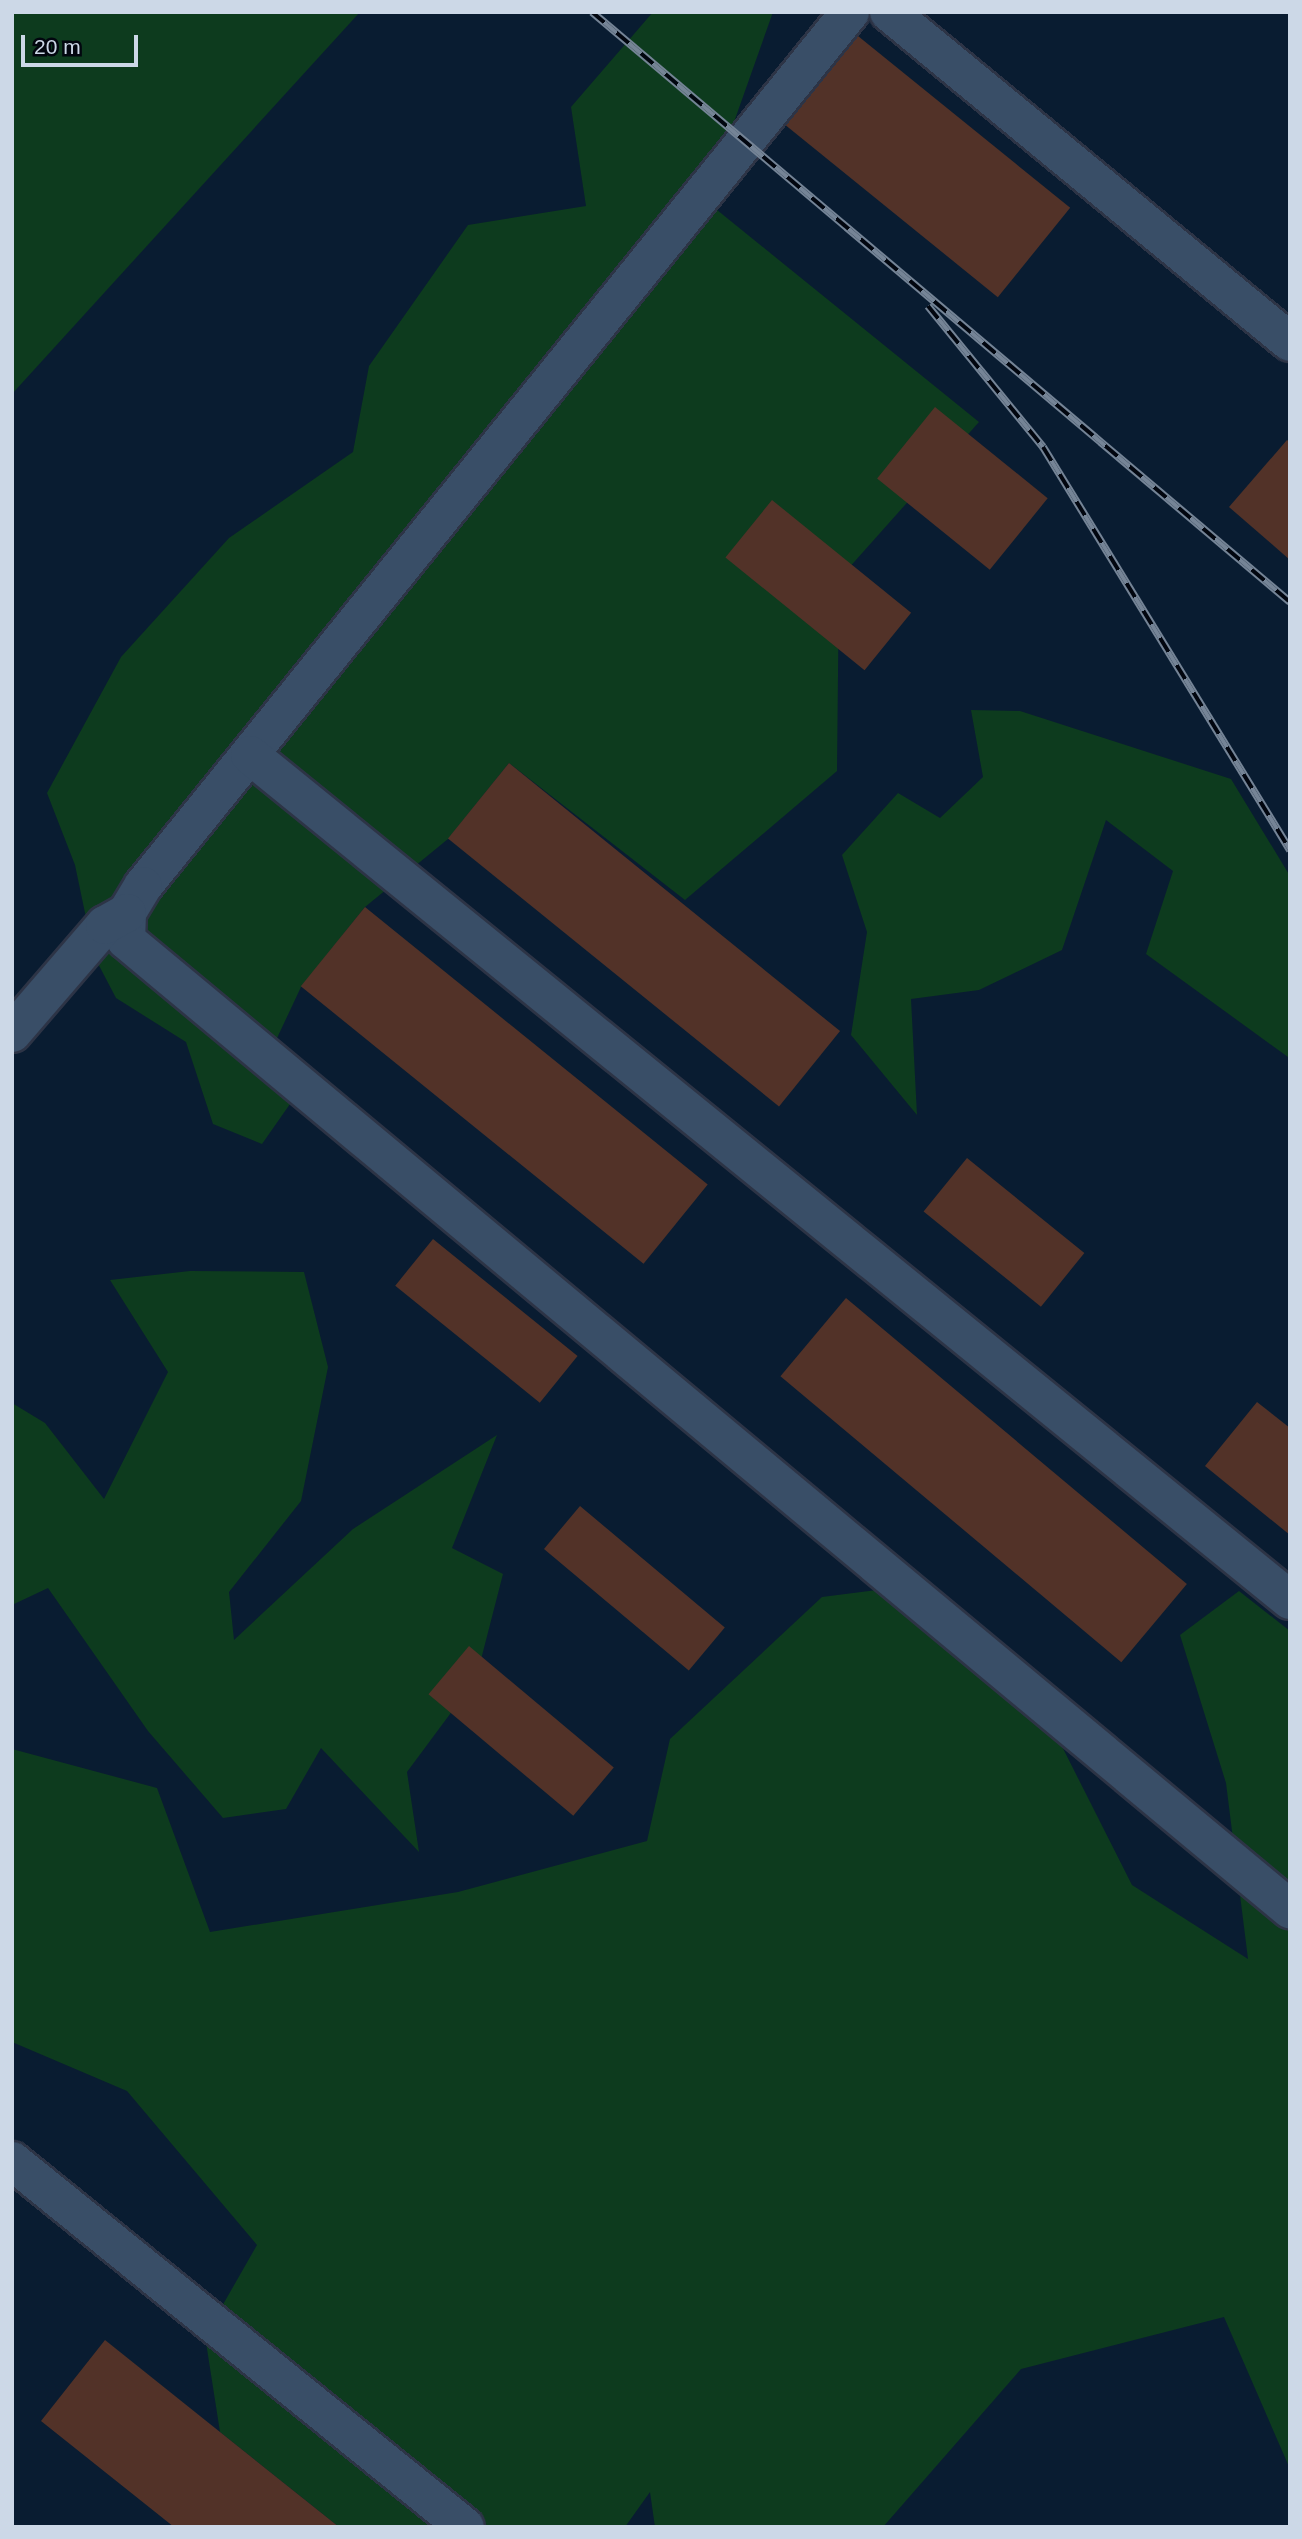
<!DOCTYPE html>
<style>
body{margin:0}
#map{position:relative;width:1302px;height:2539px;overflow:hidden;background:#091c31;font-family:Arial,sans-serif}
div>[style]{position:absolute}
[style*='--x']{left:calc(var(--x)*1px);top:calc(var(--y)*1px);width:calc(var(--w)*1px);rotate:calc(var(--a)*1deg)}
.green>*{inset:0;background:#0d3b1e}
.building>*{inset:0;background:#523228;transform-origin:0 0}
.roads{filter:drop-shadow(2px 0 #2d3446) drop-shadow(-2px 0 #2d3446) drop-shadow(0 2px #2d3446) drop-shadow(0 -2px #2d3446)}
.minor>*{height:38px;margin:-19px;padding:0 19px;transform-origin:19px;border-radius:19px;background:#394e67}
.rail>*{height:8px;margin-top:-4px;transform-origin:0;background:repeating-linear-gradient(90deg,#02060f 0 16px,#758496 0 32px);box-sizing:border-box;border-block:2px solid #758496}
span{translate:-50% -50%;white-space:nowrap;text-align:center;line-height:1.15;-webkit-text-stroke:5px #02060f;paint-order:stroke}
.frame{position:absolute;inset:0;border:14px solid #ccd8e7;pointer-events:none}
.scale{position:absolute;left:21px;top:35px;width:117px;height:32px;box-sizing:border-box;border:4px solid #ccd8e7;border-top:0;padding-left:9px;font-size:21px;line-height:24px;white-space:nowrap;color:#ccd8e7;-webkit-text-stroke:5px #02060f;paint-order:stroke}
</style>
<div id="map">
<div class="green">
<i style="clip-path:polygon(12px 12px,360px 12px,12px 394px)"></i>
<i style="clip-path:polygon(653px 12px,773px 12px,706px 201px,979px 422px,839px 579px,837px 771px,685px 900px,509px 763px,448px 839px,365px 907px,301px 987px,270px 1053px,297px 1094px,262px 1144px,213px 1124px,186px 1042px,116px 998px,94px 956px,75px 865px,47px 793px,121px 657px,229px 538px,353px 452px,369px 366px,468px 225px,586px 206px,571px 107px)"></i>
<i style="clip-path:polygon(971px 710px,1020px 711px,1231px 779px,1290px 876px,1290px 1072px,1288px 1057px,1146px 954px,1173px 871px,1106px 820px,1062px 950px,979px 990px,911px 999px,917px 1115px,851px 1035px,867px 932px,842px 855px,898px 793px,940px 818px,983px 777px)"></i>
<i style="clip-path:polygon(190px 1271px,304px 1272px,328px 1367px,301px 1501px,229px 1592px,234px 1640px,353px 1529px,497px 1435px,452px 1548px,503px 1574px,476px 1679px,407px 1772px,419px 1852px,321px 1748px,286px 1809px,223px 1818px,148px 1731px,48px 1588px,12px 1605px,12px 1403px,45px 1423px,104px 1499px,168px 1372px,110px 1280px)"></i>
<i style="clip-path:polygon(916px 1585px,1035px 1693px,1132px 1885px,1248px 1959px,1226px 1783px,1180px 1635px,1239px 1591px,1290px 1631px,1290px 2469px,1224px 2317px,1021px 2369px,883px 2527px,655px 2527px,650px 2492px,625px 2527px,339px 2527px,220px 2432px,205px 2336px,257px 2245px,127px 2091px,12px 2042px,12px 1749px,157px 1788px,210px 1932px,458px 1892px,647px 1841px,670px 1739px,822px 1597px)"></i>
</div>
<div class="building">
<i style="left:858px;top:36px;width:273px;height:115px;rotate:39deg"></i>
<i style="left:935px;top:407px;width:145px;height:92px;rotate:39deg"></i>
<i style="clip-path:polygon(1287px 440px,1290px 442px,1290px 560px,1229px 507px)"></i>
<i style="left:772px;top:500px;width:179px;height:74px;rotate:39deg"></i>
<i style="left:509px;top:763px;width:426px;height:97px;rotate:39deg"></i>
<i style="left:365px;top:907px;width:441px;height:102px;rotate:39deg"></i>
<i style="left:967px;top:1158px;width:151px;height:69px;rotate:39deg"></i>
<i style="left:433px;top:1239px;width:186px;height:60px;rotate:39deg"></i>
<i style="left:846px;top:1298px;width:445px;height:102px;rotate:40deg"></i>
<i style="clip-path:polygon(1257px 1402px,1290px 1428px,1290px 1535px,1205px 1466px)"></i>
<i style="left:580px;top:1506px;width:189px;height:56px;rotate:40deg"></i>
<i style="left:469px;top:1646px;width:189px;height:63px;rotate:40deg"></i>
<i style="clip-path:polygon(105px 2340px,220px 2432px,339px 2527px,174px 2527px,41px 2421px)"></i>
</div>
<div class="roads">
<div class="minor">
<i style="--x:850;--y:12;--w:1124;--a:128.97"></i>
<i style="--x:143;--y:886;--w:31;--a:121"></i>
<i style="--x:127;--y:913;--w:27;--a:92"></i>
<i style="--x:126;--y:940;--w:1515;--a:39.78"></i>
<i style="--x:889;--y:12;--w:519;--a:39.45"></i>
<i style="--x:250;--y:755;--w:1340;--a:39.09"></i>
<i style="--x:12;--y:1033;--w:143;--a:-49.3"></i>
<i style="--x:105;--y:925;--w:25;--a:-29"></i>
<i style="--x:12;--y:2161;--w:582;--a:38.94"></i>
</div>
</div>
<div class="rail">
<i style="--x:592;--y:12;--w:914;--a:40.21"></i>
<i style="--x:928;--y:306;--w:182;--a:50.8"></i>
<i style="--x:1043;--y:447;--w:473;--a:58.5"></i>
</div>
<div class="frame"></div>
<div class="scale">20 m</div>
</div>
